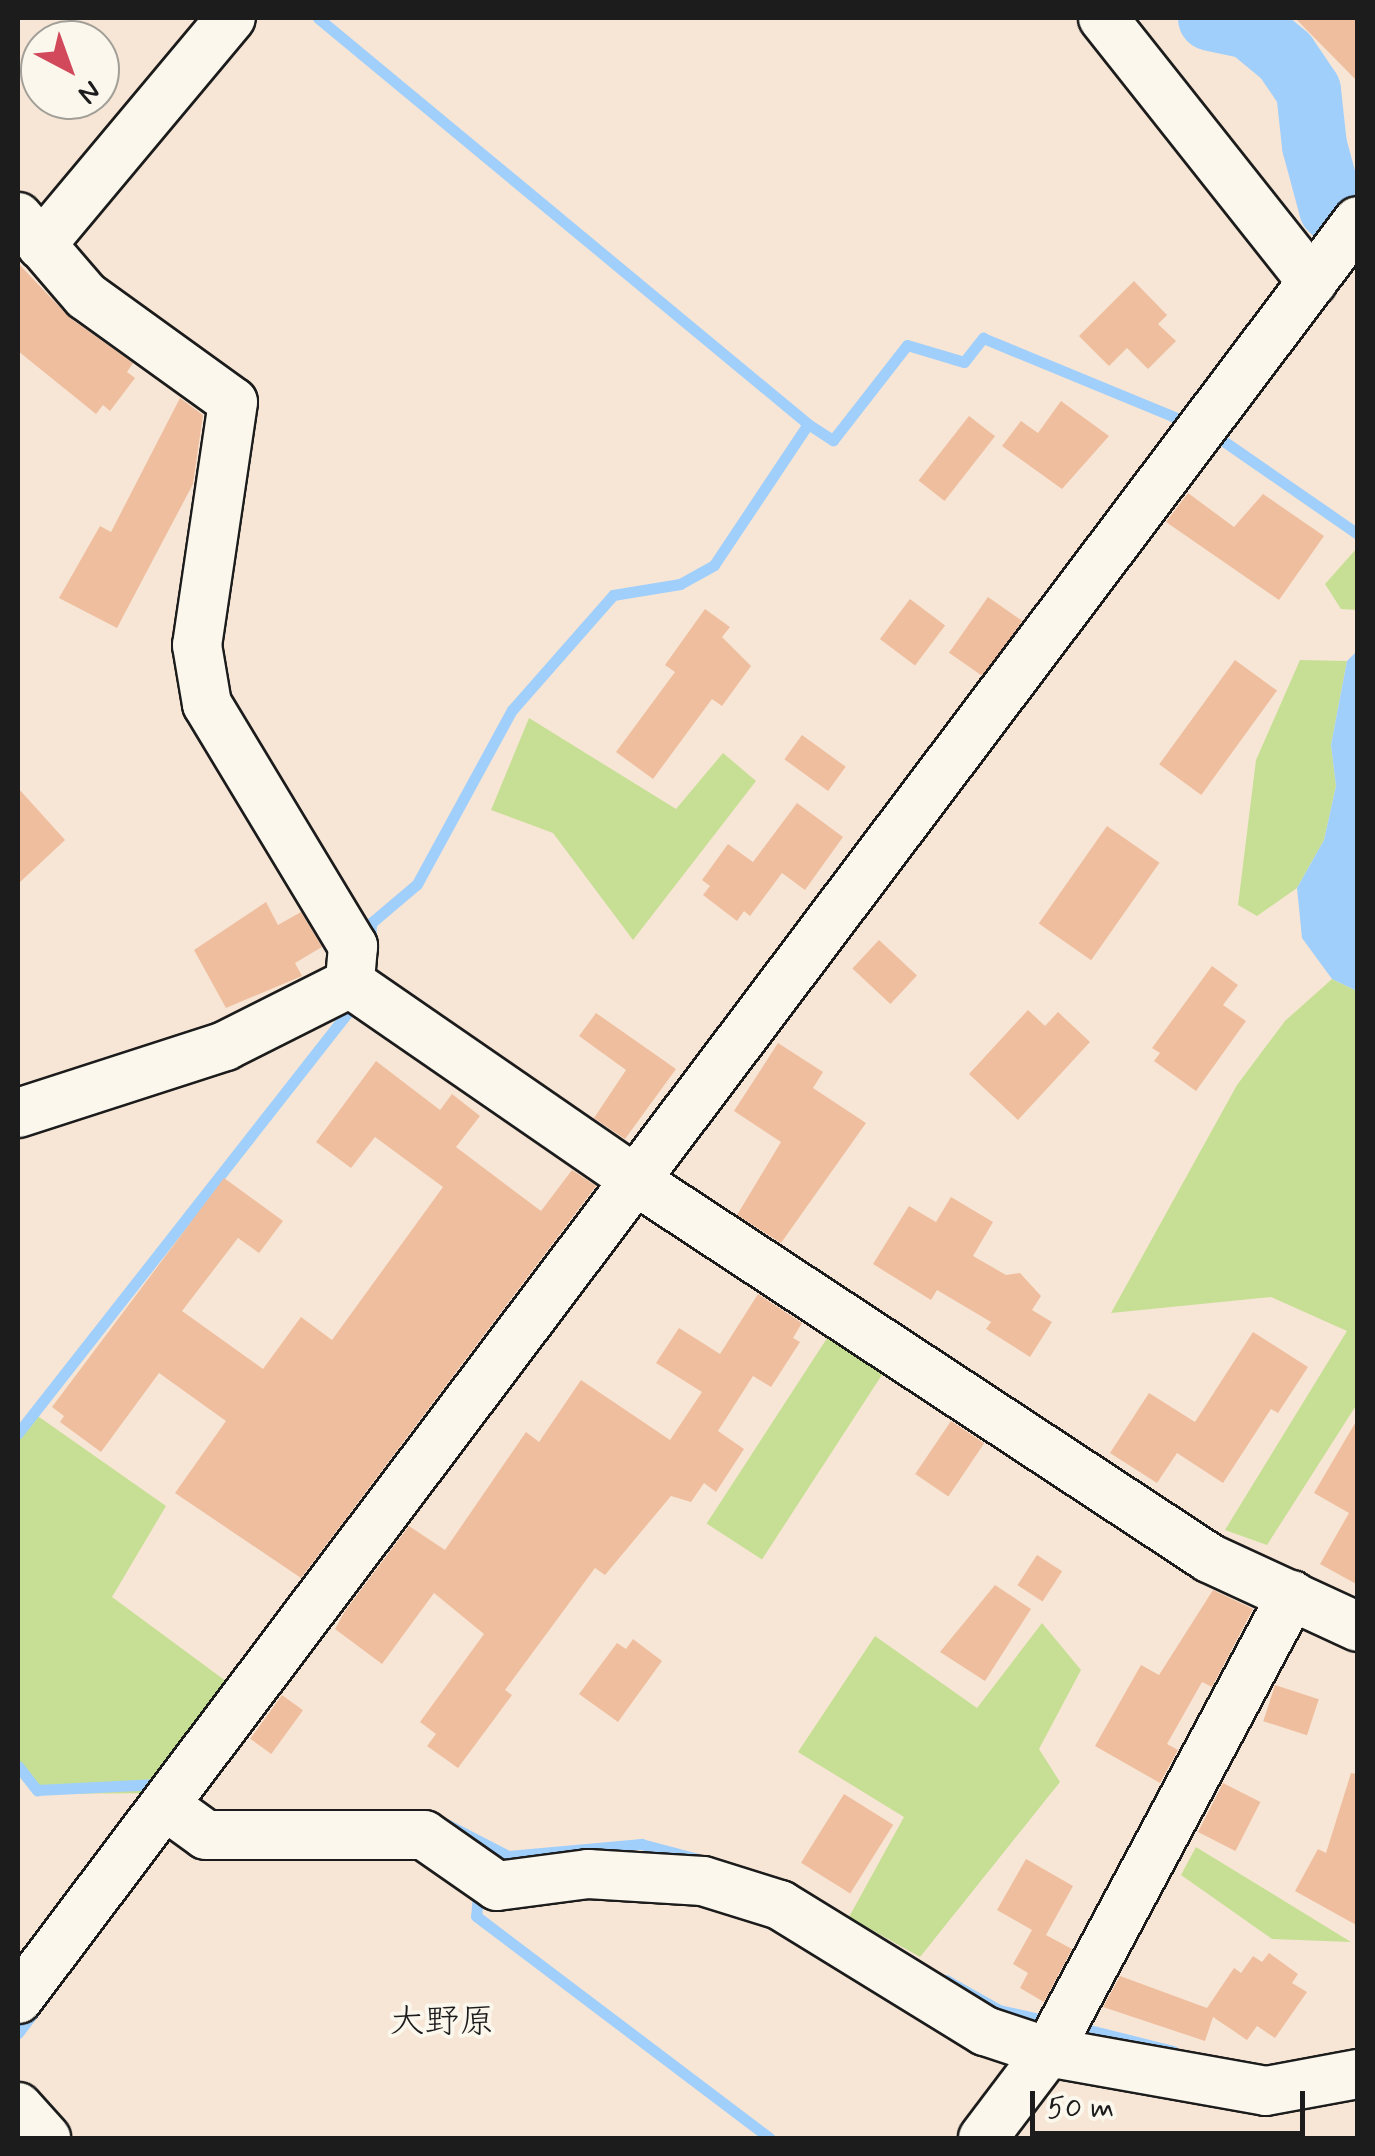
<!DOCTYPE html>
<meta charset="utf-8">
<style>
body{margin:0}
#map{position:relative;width:1375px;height:2156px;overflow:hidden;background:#f7e6d5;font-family:Mynerve,"Klee One",sans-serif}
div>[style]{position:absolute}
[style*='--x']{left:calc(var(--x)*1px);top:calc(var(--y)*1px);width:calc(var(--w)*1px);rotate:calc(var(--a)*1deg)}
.green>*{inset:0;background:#c7df95;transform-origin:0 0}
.water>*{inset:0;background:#a0cffc}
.stream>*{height:11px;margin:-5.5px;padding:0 5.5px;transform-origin:5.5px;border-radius:5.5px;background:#a0cffc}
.river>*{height:65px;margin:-32.5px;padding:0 32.5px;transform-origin:32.5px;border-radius:32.5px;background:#a0cffc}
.building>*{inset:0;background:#efbe9f;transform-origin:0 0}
.roads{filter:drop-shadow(2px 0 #1c1c1c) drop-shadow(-2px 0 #1c1c1c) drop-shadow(0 2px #1c1c1c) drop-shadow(0 -2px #1c1c1c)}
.minor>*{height:48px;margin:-24px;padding:0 24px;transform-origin:24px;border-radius:24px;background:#fbf7ec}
span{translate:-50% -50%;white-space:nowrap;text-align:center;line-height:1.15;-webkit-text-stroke:8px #fbf7ec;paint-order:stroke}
.neighbourhood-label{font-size:35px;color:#1c1c1c}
.frame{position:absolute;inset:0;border:20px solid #1c1c1c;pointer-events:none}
.north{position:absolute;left:20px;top:20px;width:100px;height:100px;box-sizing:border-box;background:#fbf7ec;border:2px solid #a29f99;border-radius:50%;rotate:139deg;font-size:28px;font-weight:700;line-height:40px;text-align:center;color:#1c1c1c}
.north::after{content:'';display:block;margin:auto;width:35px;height:45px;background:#d1495b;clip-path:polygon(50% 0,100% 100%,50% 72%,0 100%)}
.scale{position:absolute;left:1030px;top:2091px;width:275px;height:45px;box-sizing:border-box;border:5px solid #1c1c1c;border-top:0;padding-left:12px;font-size:30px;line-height:35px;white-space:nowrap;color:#1c1c1c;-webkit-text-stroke:8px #fbf7ec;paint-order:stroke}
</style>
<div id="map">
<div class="green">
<i style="clip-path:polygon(1357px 548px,1357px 610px,1341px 609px,1325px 584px)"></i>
<i style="clip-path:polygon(1300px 660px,1347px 661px,1331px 745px,1336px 786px,1324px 840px,1297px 888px,1257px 916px,1238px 905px,1256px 760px)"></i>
<i style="clip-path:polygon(529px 718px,676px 809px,723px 753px,756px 781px,633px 940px,553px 833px,491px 810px)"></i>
<i style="clip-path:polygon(1332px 979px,1357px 991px,1357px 1404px,1267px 1545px,1225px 1530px,1347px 1331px,1271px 1297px,1111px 1313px,1237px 1085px,1285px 1021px)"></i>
<i style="left:833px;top:1329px;width:66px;height:232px;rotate:33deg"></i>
<i style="clip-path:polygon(32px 1412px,166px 1506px,112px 1597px,238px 1690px,158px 1793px,34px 1794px,18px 1775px,18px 1430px)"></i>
<i style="clip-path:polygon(1042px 1623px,1081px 1670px,1039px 1749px,1060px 1782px,920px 1957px,849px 1917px,904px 1817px,798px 1752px,875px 1636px,977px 1708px)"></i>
<i style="clip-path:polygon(1196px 1847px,1351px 1942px,1272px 1939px,1181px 1875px)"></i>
</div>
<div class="water">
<i style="clip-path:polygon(1357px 651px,1357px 991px,1332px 979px,1302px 938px,1297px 888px,1324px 840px,1336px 786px,1331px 745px,1347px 661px)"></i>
</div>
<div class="stream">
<i style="--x:318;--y:18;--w:636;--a:39.64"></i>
<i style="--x:1222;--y:440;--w:165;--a:34.7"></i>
<i style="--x:370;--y:943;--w:20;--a:-87"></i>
<i style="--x:371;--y:923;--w:60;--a:-40.3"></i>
<i style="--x:417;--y:884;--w:198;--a:-61.4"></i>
<i style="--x:512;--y:710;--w:153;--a:-48.7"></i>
<i style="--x:613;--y:595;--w:68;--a:-9.3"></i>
<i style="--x:680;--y:584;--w:39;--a:-29"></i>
<i style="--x:714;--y:565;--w:169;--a:-56.3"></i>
<i style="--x:808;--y:424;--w:30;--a:33"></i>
<i style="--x:833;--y:440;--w:120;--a:-52.1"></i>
<i style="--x:907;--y:345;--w:59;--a:16.6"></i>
<i style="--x:964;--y:362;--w:31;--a:-52"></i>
<i style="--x:983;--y:338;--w:223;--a:22.4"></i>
<i style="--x:18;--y:1433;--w:541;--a:-51.9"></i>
<i style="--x:18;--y:1766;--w:31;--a:52"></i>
<i style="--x:37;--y:1790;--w:120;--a:-2.9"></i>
<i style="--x:446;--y:1824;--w:70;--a:27.3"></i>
<i style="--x:508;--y:1856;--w:134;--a:-5.2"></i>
<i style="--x:641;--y:1844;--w:63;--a:14.7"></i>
<i style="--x:478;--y:1895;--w:21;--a:95"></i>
<i style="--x:476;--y:1916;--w:368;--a:37.1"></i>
<i style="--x:946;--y:1980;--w:61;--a:29.5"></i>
<i style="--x:999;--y:2010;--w:45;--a:12.8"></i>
<i style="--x:1081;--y:2028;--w:95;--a:14"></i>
<i style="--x:18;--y:2033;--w:30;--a:-53"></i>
</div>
<div class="river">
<i style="--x:1210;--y:18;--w:40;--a:12"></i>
<i style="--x:1249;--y:26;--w:47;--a:39.8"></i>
<i style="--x:1285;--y:56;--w:41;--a:55.9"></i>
<i style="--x:1308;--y:90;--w:55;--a:83.8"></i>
<i style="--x:1314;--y:145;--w:65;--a:74.9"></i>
<i style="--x:1331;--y:208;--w:38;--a:45"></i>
</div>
<div class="building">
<i style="clip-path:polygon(1295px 18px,1358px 18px,1358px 82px)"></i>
<i style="clip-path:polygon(18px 263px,70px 318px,133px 363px,127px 372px,135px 378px,110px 411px,103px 405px,96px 414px,18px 351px)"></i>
<i style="clip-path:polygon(1134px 281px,1167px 315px,1158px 324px,1176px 341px,1148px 369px,1127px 348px,1109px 366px,1079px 336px)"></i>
<i style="clip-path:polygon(180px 398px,203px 415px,193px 484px,117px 628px,59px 598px,100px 526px,111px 532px)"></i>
<i style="clip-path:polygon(1061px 401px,1109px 436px,1062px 489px,1002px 446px,1021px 421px,1038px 433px)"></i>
<i style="left:969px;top:416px;width:33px;height:82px;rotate:38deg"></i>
<i style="clip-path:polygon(1188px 493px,1234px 527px,1263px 494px,1324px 536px,1279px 600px,1166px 522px)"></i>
<i style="left:988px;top:597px;width:42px;height:68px;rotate:35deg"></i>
<i style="left:910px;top:599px;width:44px;height:50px;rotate:37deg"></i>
<i style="clip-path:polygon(705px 609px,730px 627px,722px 637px,751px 666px,722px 706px,712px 699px,653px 779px,616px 752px,675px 672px,665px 665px)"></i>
<i style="left:1235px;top:660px;width:52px;height:129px;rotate:36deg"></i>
<i style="left:802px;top:735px;width:54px;height:30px;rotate:36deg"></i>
<i style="clip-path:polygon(18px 788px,65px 840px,18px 884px)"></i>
<i style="clip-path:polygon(797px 803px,843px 837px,805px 890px,782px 873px,750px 916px,744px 911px,737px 921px,703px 895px,710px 886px,702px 880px,728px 844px,753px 862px)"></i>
<i style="left:1107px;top:826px;width:64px;height:119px;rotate:35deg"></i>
<i style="clip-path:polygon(266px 902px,278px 925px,301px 912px,322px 947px,295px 963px,302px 976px,226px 1008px,194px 950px)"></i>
<i style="left:879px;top:940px;width:52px;height:39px;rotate:43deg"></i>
<i style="clip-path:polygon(1212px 966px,1238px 985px,1223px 1005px,1246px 1021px,1196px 1091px,1154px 1061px,1160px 1053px,1152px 1048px)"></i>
<i style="clip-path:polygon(1028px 1010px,1045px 1026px,1058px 1012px,1090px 1042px,1018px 1120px,969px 1074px)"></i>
<i style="clip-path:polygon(596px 1013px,676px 1069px,625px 1139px,594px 1118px,626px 1070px,579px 1036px)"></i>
<i style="clip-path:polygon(778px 1043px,823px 1072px,813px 1088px,866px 1123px,781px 1243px,737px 1215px,781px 1142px,734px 1111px)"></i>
<i style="clip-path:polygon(376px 1061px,440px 1110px,452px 1094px,480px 1116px,456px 1147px,541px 1211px,572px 1170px,596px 1186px,301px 1578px,175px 1493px,226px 1421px,159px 1373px,101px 1452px,60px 1422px,64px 1416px,52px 1407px,224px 1178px,283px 1221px,259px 1253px,238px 1238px,182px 1311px,263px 1369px,301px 1317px,332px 1340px,443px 1187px,375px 1137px,351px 1168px,316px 1142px)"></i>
<i style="clip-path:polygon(951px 1197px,993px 1222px,973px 1256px,1006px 1275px,1020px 1273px,1041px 1296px,1032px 1310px,1052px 1322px,1030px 1357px,986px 1329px,991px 1322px,937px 1290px,931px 1300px,873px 1264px,909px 1206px,936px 1222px)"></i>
<i style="clip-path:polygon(758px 1294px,802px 1323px,793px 1338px,800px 1342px,771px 1387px,753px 1376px,718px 1431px,744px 1449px,716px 1492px,704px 1483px,691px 1502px,671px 1496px,605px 1575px,595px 1568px,505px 1690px,512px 1695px,458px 1768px,427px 1746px,436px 1734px,420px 1722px,484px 1634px,434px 1593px,382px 1664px,335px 1629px,345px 1611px,409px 1526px,445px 1550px,526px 1432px,539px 1442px,581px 1380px,670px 1440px,702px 1392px,656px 1363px,679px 1328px,720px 1354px)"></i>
<i style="clip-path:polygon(1253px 1332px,1308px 1367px,1278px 1413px,1271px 1409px,1223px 1483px,1177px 1453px,1157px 1483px,1110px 1453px,1149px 1393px,1195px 1422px)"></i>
<i style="clip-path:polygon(1358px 1418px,1358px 1585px,1320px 1564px,1349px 1513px,1314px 1493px)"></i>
<i style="left:951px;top:1421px;width:40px;height:64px;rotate:34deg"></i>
<i style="left:1037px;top:1555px;width:30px;height:36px;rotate:33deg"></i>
<i style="clip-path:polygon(995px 1585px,1031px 1609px,985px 1681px,940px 1652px)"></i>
<i style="clip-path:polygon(1213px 1590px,1253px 1609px,1212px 1687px,1202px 1682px,1167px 1744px,1178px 1750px,1160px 1783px,1095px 1746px,1141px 1665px,1159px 1675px)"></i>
<i style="clip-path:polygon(633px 1639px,662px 1661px,618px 1722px,579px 1694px,617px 1643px,626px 1649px)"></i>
<i style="left:1275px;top:1685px;width:46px;height:38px;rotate:18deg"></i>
<i style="left:282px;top:1695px;width:26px;height:54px;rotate:36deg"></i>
<i style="clip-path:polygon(1351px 1773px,1358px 1774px,1358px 1926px,1295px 1891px,1318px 1849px,1326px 1853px)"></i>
<i style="left:1223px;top:1783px;width:42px;height:55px;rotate:27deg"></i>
<i style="left:844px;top:1794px;width:58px;height:81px;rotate:32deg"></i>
<i style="clip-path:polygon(1026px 1859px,1073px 1886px,1046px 1935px,1072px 1949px,1044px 2002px,1020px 1988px,1028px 1973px,1013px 1964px,1032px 1930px,997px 1910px)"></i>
<i style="clip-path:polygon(1269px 1953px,1298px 1974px,1292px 1983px,1307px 1992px,1275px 2038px,1257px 2026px,1247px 2040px,1213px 2017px,1205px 2041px,1103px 2007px,1120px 1976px,1207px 2008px,1234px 1968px,1241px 1973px,1253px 1956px,1262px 1962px)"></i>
</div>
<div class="roads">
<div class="minor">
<i style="--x:1103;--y:18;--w:337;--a:51.6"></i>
<i style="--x:18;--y:217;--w:104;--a:49.3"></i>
<i style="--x:86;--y:296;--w:181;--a:35.8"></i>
<i style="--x:233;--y:402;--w:246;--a:98.4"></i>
<i style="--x:197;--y:645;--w:60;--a:80.4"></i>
<i style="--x:207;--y:704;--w:283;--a:58.9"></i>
<i style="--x:353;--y:946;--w:37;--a:95"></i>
<i style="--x:41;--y:245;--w:296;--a:-50.1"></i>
<i style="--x:350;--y:983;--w:350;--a:34.6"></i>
<i style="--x:638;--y:1182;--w:684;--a:33.36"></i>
<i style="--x:1209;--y:1558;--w:164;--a:24.8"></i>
<i style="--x:18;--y:1113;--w:218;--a:-17.9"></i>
<i style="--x:225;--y:1046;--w:140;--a:-26.7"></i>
<i style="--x:166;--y:1806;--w:49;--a:35.9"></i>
<i style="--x:206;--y:1835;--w:218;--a:0"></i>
<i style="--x:424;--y:1835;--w:89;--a:34.9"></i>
<i style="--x:497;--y:1886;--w:92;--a:-7.5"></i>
<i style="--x:588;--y:1874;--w:115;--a:3.5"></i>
<i style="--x:703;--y:1881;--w:81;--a:17.3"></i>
<i style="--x:780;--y:1905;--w:241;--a:31.6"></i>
<i style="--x:985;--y:2031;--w:66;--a:18.4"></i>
<i style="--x:1048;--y:2052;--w:221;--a:10.1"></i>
<i style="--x:1266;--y:2091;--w:94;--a:-10.5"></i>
<i style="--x:18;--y:1999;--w:2226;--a:-53"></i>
<i style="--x:18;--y:2107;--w:42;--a:47.9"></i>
<i style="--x:983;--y:2138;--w:108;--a:-52.9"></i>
<i style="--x:1048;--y:2052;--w:518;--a:-61.9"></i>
</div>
</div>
<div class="neighbourhood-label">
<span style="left:442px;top:2022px">大野原</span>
</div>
<div class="frame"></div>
<div class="north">N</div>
<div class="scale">50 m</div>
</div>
